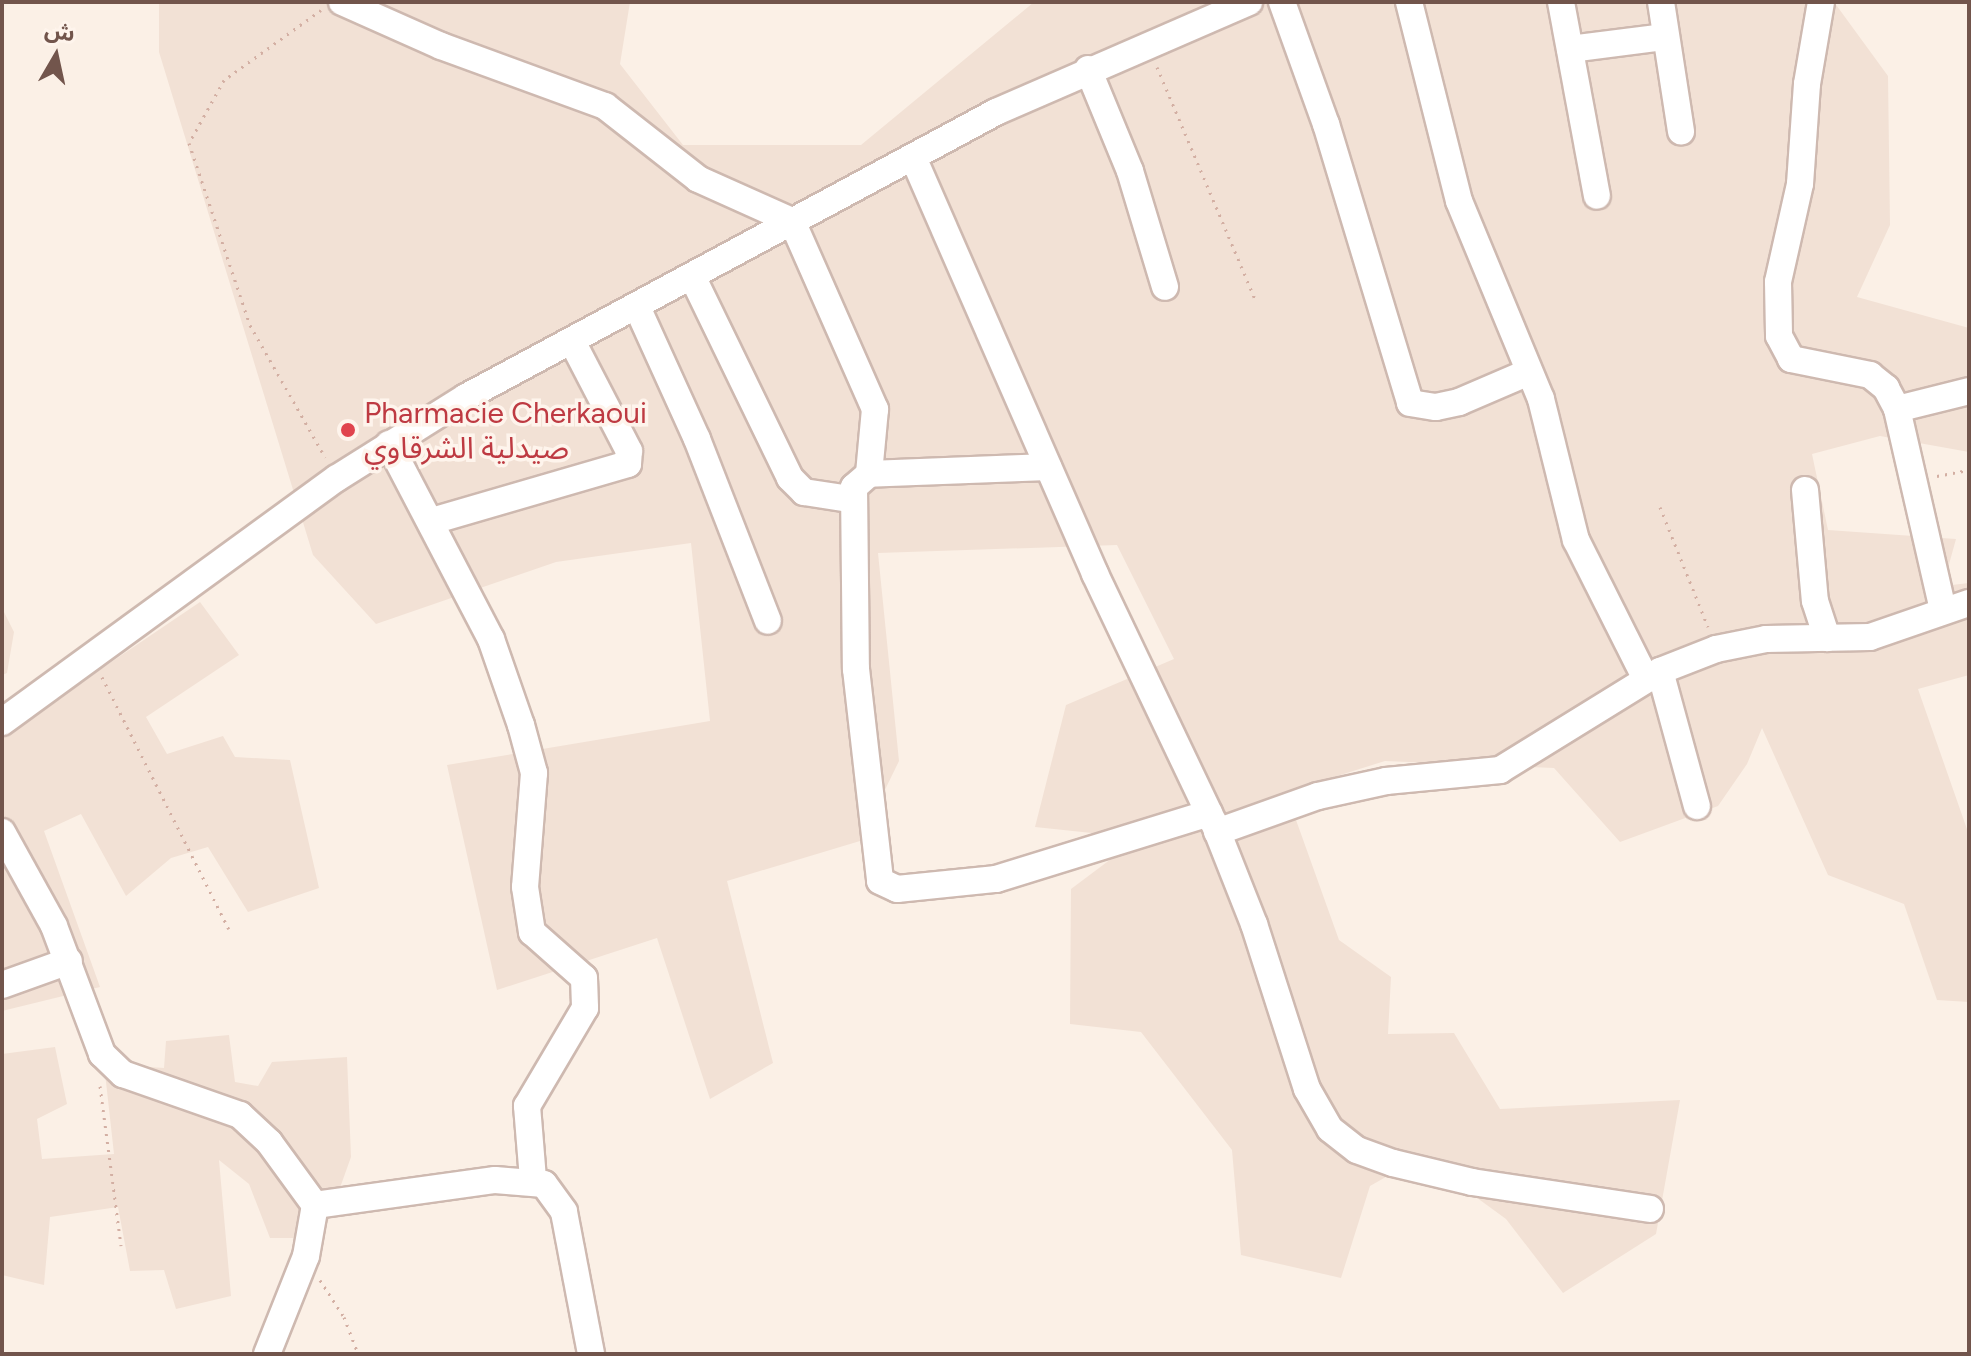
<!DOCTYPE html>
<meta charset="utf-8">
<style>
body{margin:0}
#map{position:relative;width:1971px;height:1356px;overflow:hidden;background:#fbf0e6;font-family:Figtree,"Noto Sans Arabic",sans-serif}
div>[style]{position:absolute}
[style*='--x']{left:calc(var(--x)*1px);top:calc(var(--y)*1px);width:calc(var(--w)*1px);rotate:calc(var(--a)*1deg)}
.residential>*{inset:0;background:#f2e1d5}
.path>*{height:3px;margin-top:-1.5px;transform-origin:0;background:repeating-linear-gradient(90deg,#d3afa3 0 2px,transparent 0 8px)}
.roads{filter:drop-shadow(2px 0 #ceb9b0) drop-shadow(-2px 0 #ceb9b0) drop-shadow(0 2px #ceb9b0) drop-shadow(0 -2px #ceb9b0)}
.minor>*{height:26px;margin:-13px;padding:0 13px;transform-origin:13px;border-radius:13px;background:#fff}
.dots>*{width:22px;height:22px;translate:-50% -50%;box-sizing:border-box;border:4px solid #fef4ec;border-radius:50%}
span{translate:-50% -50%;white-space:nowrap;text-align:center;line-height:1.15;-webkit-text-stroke:7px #fef4ec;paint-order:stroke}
.health-label{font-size:30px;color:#be3a42}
.left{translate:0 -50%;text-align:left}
.frame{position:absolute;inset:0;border:4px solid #72554c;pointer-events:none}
.north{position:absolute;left:16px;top:16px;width:80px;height:80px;-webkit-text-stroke:6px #fef4ec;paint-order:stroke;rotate:9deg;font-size:22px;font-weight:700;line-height:32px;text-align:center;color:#72554c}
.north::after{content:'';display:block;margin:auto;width:28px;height:36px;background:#72554c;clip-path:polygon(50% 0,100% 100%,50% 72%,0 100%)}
</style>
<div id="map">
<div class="residential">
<i style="clip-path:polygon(159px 2px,630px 2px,620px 64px,683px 145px,861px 145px,1034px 2px,1834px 2px,1888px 76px,1890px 225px,1857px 297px,1969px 328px,1969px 452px,1880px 436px,1812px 454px,1828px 530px,1956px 539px,1943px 586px,1969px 583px,1969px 675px,1918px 689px,1969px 835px,1969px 1002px,1937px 1000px,1904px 904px,1828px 875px,1762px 728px,1747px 764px,1718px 806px,1620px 842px,1554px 768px,1385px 761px,1286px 792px,1339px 940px,1391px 977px,1388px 1034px,1454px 1033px,1500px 1109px,1680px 1100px,1656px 1234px,1563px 1293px,1506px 1219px,1421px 1157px,1370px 1186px,1341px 1278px,1241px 1255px,1232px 1150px,1141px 1032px,1070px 1024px,1071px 889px,1139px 838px,1035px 827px,1066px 705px,1174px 659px,1117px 545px,878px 553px,899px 761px,860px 841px,727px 881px,773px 1063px,710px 1099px,657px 938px,497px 990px,447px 765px,710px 721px,691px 543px,556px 562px,376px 624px,313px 555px,159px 52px)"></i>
<i style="clip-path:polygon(200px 602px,239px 655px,146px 717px,167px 754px,223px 736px,235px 757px,290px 760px,319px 888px,248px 912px,208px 847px,171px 858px,126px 896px,81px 814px,44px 831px,100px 987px,2px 1011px,2px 736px)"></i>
<i style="clip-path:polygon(2px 608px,14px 632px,7px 673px,2px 675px)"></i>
<i style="clip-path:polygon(229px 1035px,235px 1082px,258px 1086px,272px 1062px,347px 1057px,351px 1157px,322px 1238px,270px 1238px,249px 1184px,219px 1160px,231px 1296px,176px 1309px,164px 1270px,130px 1271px,118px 1207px,50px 1217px,44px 1285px,2px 1275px,2px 1054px,55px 1047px,67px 1104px,37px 1119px,42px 1159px,114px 1154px,104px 1064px,164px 1068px,166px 1041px)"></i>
</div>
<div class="path">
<i style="--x:321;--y:10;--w:120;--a:144.2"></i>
<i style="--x:224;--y:80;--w:72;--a:119.1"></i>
<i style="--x:189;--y:143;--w:192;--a:71.5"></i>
<i style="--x:250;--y:325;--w:152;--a:60.4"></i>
<i style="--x:1157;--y:67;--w:252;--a:67.1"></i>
<i style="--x:1937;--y:476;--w:33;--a:-11"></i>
<i style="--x:1660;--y:507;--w:129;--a:68.2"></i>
<i style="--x:102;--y:677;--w:282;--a:63.3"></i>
<i style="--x:100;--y:1086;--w:161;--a:82.5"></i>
<i style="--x:320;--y:1280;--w:44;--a:57"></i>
<i style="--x:344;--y:1317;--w:40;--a:69"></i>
</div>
<div class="roads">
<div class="minor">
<i style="--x:342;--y:2;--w:108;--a:24"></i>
<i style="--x:441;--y:46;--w:175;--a:20.1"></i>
<i style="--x:605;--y:106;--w:118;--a:38.1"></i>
<i style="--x:698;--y:179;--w:103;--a:24.1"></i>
<i style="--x:792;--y:221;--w:206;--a:66.2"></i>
<i style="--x:875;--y:409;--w:65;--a:95.3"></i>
<i style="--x:1282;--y:2;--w:130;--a:70.2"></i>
<i style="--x:1326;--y:124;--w:291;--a:73.2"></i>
<i style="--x:1410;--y:403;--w:26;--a:9"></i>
<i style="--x:1436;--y:407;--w:24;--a:-12"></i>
<i style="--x:1459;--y:402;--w:76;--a:-23.2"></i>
<i style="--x:1409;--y:2;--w:205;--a:75.9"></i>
<i style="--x:1459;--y:201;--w:214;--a:67.5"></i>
<i style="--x:1541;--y:399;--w:145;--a:76.1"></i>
<i style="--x:1576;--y:540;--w:156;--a:63.3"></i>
<i style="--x:1561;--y:2;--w:197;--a:79.5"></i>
<i style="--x:1661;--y:2;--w:131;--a:81.2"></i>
<i style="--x:1821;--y:2;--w:83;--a:99.7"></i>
<i style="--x:1807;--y:84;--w:100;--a:94"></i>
<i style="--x:1800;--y:184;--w:100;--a:102.7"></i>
<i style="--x:1778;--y:282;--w:54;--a:88.9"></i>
<i style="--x:1779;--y:336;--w:26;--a:62"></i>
<i style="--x:1791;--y:359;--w:81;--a:11.4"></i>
<i style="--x:1870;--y:375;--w:21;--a:39"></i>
<i style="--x:1886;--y:388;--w:24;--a:62"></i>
<i style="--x:1897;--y:409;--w:206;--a:77.1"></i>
<i style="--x:1570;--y:49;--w:96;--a:-7.2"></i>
<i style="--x:1088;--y:69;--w:110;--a:67.6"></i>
<i style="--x:1130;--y:171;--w:121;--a:73.2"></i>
<i style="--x:913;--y:157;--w:455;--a:66.4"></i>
<i style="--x:1095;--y:574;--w:276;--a:64.5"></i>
<i style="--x:1214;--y:823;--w:109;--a:68.4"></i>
<i style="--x:1254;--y:924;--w:173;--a:72.2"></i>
<i style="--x:1307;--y:1089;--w:46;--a:60.1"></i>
<i style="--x:1330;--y:1129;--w:34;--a:38"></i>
<i style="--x:1357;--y:1150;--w:38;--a:20"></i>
<i style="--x:1393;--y:1163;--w:81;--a:13.5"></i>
<i style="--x:1472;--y:1182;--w:180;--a:8.6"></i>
<i style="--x:693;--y:278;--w:222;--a:64.1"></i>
<i style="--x:790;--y:478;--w:20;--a:45"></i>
<i style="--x:804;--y:492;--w:47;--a:8.7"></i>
<i style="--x:638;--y:309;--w:143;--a:65.6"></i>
<i style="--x:697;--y:439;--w:195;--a:68.7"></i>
<i style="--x:1897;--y:409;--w:74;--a:-14"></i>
<i style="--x:389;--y:444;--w:220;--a:62.4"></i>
<i style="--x:491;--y:639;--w:91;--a:70.8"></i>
<i style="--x:521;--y:725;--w:50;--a:74.8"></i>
<i style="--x:534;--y:773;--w:114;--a:94.5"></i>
<i style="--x:525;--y:887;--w:46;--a:81.2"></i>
<i style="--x:532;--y:932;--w:69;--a:41.5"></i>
<i style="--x:584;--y:978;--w:30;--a:88"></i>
<i style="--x:585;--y:1008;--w:114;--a:120.6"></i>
<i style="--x:527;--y:1106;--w:73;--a:85.3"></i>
<i style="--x:1048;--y:467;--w:179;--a:177.8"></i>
<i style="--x:869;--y:474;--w:20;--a:139"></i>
<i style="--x:854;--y:487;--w:182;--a:89.4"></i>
<i style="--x:856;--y:669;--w:213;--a:83.5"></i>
<i style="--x:880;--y:881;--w:19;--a:25"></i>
<i style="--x:897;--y:889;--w:100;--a:-5.8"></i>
<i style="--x:996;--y:879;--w:223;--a:-17.2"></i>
<i style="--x:1805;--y:490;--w:111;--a:84.9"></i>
<i style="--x:1815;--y:601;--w:39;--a:72"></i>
<i style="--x:432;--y:521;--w:204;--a:-16.2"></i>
<i style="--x:628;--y:464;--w:13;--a:-86"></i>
<i style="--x:629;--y:451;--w:122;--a:-117.4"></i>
<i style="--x:1660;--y:671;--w:140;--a:74.7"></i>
<i style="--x:2;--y:722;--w:414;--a:-36.1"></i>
<i style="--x:337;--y:478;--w:152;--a:-32.1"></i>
<i style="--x:466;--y:397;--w:602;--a:-28.27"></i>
<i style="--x:996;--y:112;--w:276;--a:-23.5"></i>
<i style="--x:2;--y:832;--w:107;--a:61"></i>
<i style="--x:54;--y:926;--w:137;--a:69.4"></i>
<i style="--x:102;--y:1054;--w:29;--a:44"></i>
<i style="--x:123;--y:1074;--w:124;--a:19.3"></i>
<i style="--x:240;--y:1115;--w:40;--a:43"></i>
<i style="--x:269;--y:1142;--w:78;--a:53.9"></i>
<i style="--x:315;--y:1205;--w:182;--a:-7.9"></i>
<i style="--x:495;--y:1180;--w:49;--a:4.7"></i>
<i style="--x:544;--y:1184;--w:34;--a:54"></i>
<i style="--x:564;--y:1212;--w:145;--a:79.2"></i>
<i style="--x:1217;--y:832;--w:107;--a:-19.6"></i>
<i style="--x:1318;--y:796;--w:70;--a:-12.4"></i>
<i style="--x:1386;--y:781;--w:115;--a:-5.5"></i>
<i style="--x:1500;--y:770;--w:188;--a:-31.7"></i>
<i style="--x:1660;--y:671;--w:60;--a:-21.4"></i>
<i style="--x:1716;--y:649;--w:51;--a:-11.3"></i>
<i style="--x:1766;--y:639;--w:104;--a:-1.1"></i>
<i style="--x:1870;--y:637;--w:105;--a:-19"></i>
<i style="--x:2;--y:985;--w:71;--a:-19.7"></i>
<i style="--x:267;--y:1354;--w:105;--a:-68.3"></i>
<i style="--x:306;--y:1256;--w:52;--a:-80"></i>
</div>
</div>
<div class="dots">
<i style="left:348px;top:430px;background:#e0444e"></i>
</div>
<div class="health-label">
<span class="left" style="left:364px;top:430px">Pharmacie Cherkaoui<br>صيدلية الشرقاوي</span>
</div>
<div class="frame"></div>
<div class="north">ش</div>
</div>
